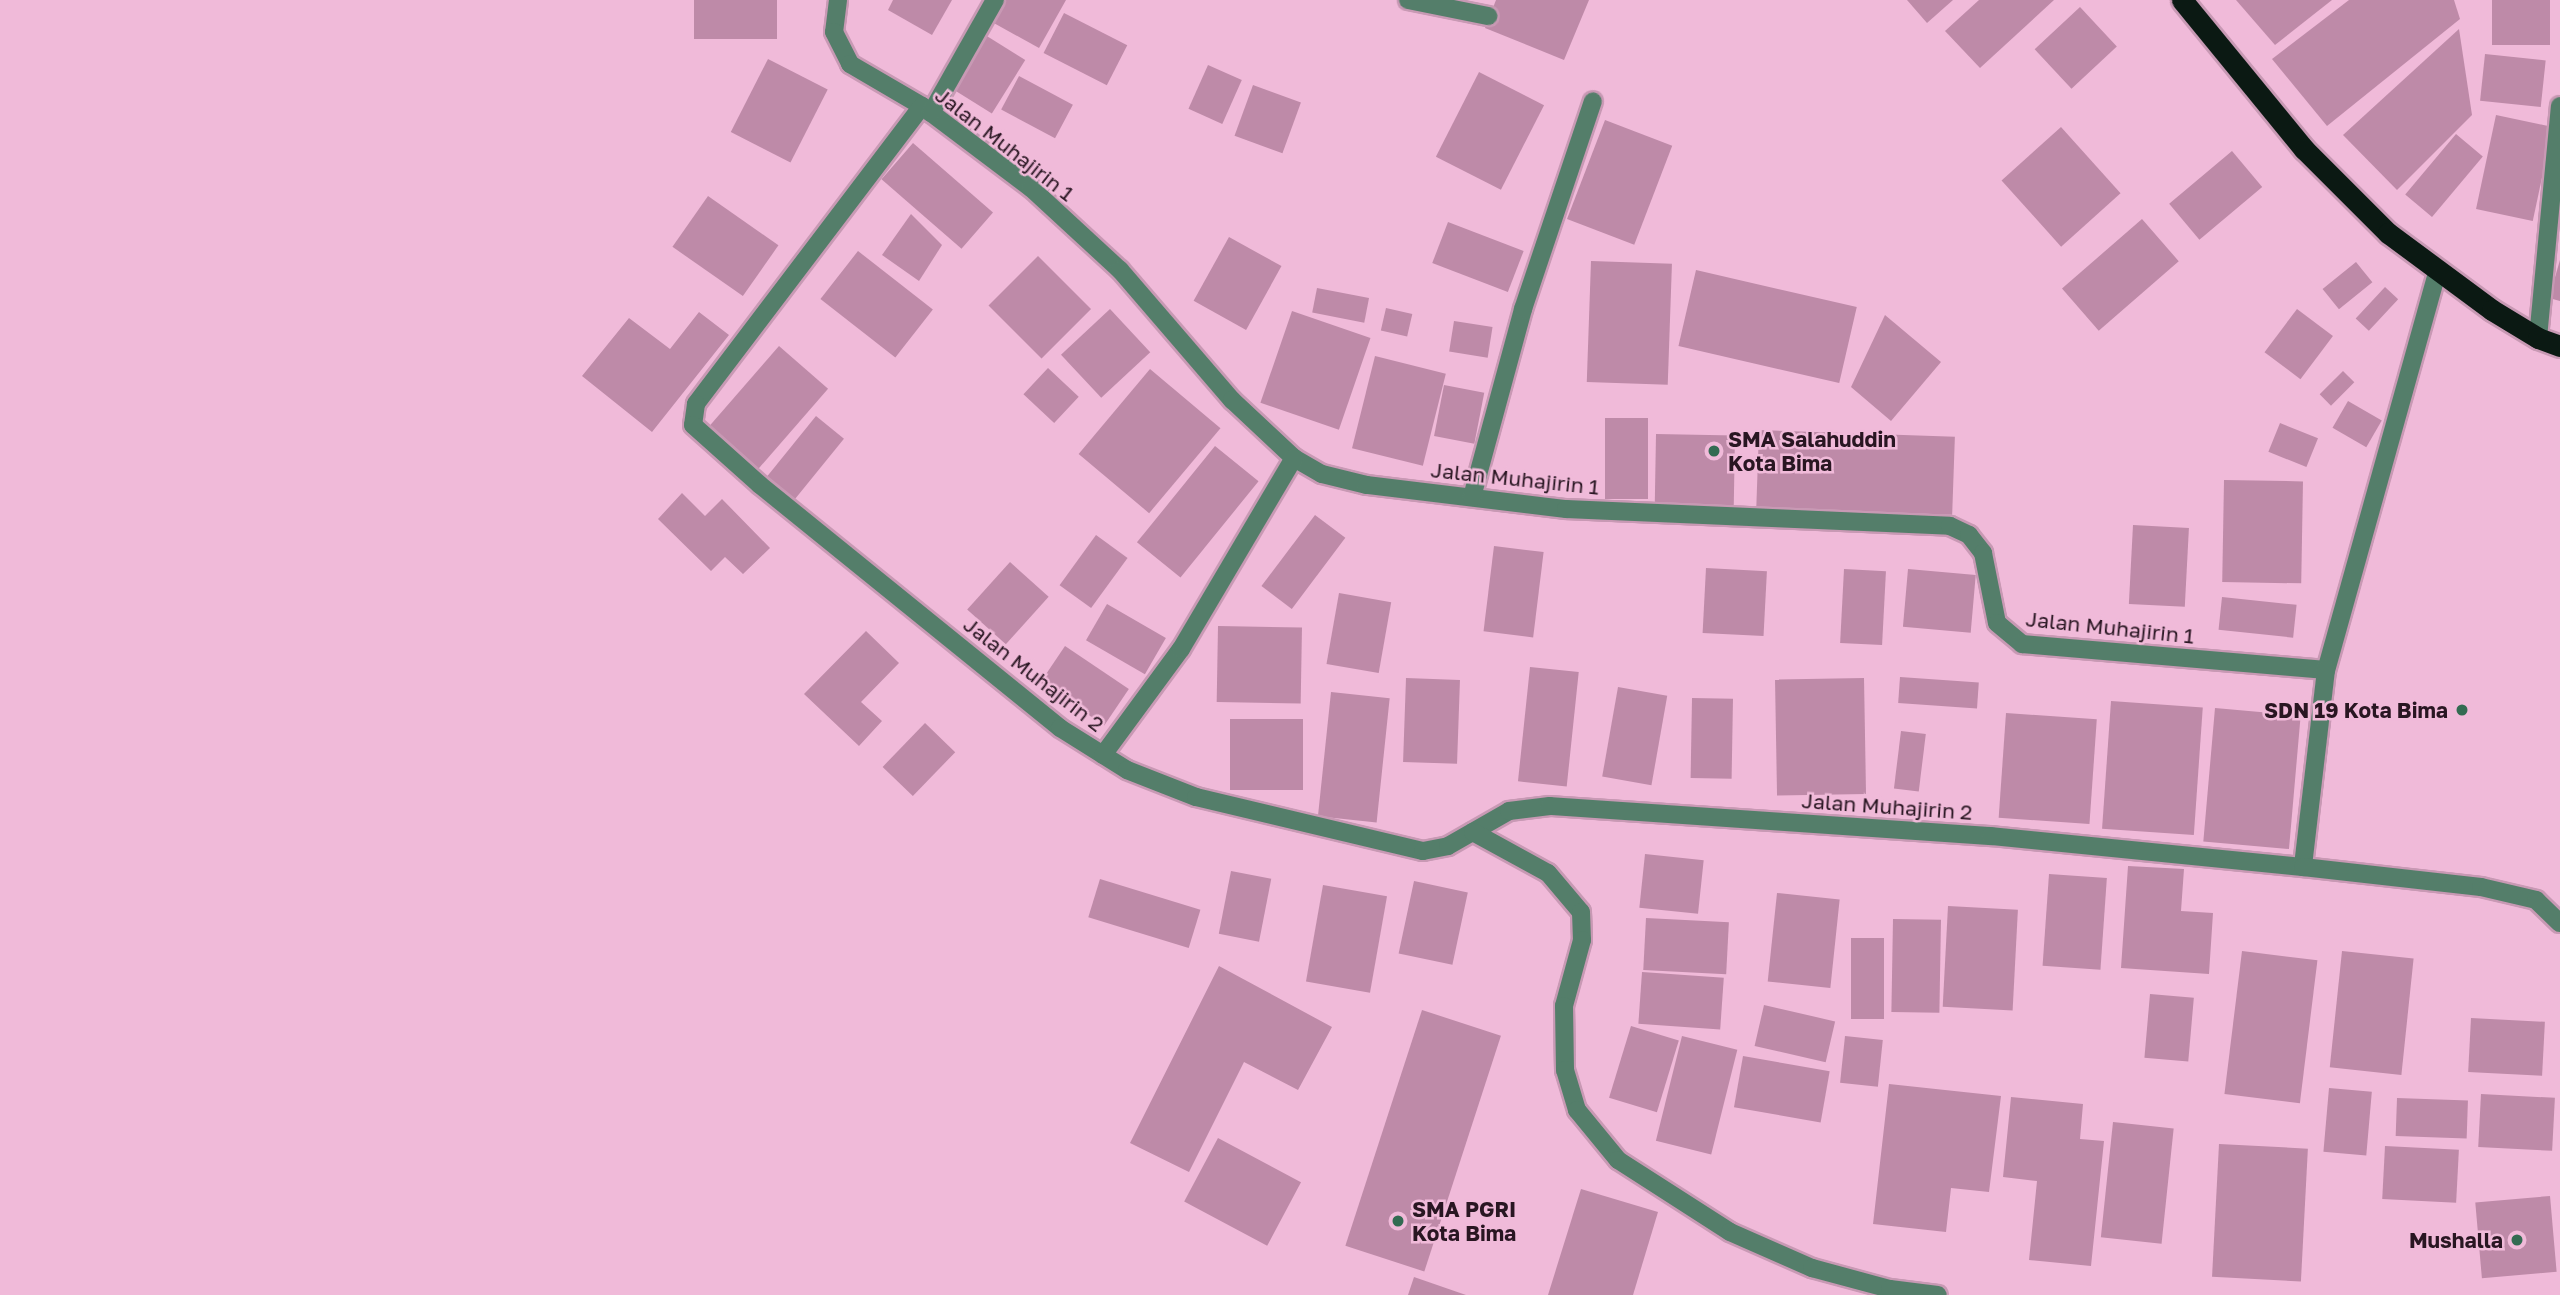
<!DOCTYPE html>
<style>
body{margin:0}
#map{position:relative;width:2560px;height:1295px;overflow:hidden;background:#f0bad9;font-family:"Golos Text",sans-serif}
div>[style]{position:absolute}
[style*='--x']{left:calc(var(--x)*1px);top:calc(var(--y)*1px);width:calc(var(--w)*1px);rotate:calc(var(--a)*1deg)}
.building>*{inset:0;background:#be8aa8;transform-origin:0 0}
.roads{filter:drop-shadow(2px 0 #c899b4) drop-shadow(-2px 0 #c899b4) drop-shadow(0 2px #c899b4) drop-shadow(0 -2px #c899b4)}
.minor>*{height:18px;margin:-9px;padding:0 9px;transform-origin:9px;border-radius:9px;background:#547e6a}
.highway>*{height:21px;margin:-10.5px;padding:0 10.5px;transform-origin:10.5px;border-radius:10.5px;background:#0b1913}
.dots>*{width:19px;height:19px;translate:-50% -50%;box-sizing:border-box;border:4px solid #f0bad9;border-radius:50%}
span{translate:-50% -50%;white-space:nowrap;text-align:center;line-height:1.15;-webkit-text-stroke:5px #f0bad9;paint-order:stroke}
.street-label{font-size:21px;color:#291622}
.poi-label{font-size:21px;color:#291622;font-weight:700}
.left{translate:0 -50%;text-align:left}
.right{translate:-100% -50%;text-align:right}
</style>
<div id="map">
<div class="building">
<i style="left:694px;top:0;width:83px;height:39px"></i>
<i style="clip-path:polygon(893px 0,952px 0,932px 35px,888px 10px)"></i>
<i style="clip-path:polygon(1004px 0,1066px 0,1039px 48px,992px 22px)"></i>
<i style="clip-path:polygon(1496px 0,1589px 0,1564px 60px,1485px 28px)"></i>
<i style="clip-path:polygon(1907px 0,1953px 0,1927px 23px)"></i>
<i style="clip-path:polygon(1979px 0,2054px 0,1980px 68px,1945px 31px)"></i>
<i style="clip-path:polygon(2236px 0,2332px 0,2275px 45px)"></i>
<i style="clip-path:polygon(2349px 0,2454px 0,2460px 19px,2327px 126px,2272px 59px)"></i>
<i style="left:2492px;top:0;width:58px;height:45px"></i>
<i style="left:2080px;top:7px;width:54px;height:62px;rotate:47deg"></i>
<i style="left:1064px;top:13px;width:71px;height:45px;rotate:27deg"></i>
<i style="clip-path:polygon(2459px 29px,2472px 115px,2397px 190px,2343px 135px)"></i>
<i style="left:982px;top:33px;width:51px;height:63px;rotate:32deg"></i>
<i style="left:2485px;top:54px;width:61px;height:47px;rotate:6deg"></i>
<i style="left:768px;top:59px;width:67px;height:82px;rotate:27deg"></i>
<i style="left:1208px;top:65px;width:37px;height:48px;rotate:24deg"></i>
<i style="left:1479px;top:72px;width:73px;height:95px;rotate:27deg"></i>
<i style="left:1019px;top:76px;width:61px;height:38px;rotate:28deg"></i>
<i style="left:1253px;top:85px;width:51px;height:54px;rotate:20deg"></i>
<i style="left:2496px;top:115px;width:58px;height:96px;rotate:12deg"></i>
<i style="left:1605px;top:120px;width:72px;height:106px;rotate:21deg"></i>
<i style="left:2061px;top:127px;width:89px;height:80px;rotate:48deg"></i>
<i style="left:2456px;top:134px;width:35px;height:79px;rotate:40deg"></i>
<i style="left:913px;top:143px;width:106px;height:48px;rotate:41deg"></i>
<i style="left:2232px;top:151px;width:47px;height:82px;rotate:50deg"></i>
<i style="left:708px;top:196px;width:86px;height:62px;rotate:35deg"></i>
<i style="clip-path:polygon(911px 214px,942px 245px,919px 281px,882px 255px)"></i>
<i style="left:2142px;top:219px;width:56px;height:106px;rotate:49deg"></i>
<i style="left:1448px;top:222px;width:81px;height:44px;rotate:21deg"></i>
<i style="left:1229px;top:237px;width:60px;height:73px;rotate:29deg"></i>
<i style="left:858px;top:251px;width:95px;height:61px;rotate:38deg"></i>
<i style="left:1038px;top:256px;width:75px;height:70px;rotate:45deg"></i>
<i style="clip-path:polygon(2560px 260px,2560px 301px,2549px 298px)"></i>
<i style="left:1591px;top:261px;width:81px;height:121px;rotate:2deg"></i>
<i style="left:2356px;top:262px;width:26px;height:43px;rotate:51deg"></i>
<i style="left:1696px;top:270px;width:165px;height:78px;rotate:13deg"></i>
<i style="left:2385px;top:287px;width:18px;height:43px;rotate:43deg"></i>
<i style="left:1317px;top:288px;width:53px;height:25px;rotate:11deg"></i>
<i style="left:1386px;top:308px;width:27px;height:23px;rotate:13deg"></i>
<i style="left:1110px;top:309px;width:59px;height:67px;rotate:47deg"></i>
<i style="left:2297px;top:309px;width:45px;height:54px;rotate:37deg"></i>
<i style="left:1292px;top:311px;width:83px;height:97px;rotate:19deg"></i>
<i style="clip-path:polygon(699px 312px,729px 335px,652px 432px,582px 376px,629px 318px,670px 349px)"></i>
<i style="clip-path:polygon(1885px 315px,1941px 362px,1891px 421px,1851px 387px)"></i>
<i style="left:1454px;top:321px;width:39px;height:31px;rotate:9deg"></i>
<i style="left:779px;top:346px;width:65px;height:110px;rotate:41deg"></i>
<i style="left:1375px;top:356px;width:73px;height:95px;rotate:14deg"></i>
<i style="left:1048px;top:368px;width:42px;height:36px;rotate:43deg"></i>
<i style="left:1150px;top:369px;width:92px;height:111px;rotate:40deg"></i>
<i style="left:2343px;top:371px;width:16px;height:33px;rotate:45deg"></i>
<i style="left:1444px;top:385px;width:41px;height:52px;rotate:11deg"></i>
<i style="left:2348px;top:401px;width:39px;height:31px;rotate:30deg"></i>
<i style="left:816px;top:416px;width:36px;height:81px;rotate:39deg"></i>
<i style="left:1605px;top:418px;width:43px;height:81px"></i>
<i style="left:2280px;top:423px;width:41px;height:31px;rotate:22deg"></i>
<i style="left:1759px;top:430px;width:196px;height:78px;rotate:2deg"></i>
<i style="left:1656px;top:434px;width:79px;height:73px;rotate:1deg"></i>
<i style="left:1215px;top:446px;width:56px;height:124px;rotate:39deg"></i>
<i style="left:2224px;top:480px;width:79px;height:102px;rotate:1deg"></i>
<i style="clip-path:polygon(682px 493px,705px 516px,722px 499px,770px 548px,743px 574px,725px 557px,711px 571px,658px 519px)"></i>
<i style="left:1315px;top:515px;width:38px;height:89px;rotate:37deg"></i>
<i style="left:2133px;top:525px;width:56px;height:79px;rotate:3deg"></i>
<i style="left:1096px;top:535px;width:39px;height:62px;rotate:36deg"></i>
<i style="left:1494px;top:546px;width:50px;height:86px;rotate:7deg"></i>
<i style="left:1010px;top:562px;width:52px;height:64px;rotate:42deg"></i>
<i style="left:1706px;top:568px;width:61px;height:65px;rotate:3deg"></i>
<i style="left:1844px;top:569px;width:42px;height:74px;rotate:3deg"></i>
<i style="left:1908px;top:569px;width:68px;height:58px;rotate:5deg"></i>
<i style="left:1339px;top:593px;width:53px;height:72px;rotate:10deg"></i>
<i style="left:2222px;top:597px;width:75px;height:33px;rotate:6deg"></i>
<i style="left:1107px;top:604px;width:68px;height:42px;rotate:30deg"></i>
<i style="left:1218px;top:626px;width:84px;height:76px;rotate:1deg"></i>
<i style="clip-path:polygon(866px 631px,899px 663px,861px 702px,882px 721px,859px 746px,804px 694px)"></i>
<i style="left:1065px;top:646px;width:77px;height:44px;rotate:34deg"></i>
<i style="left:1530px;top:667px;width:49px;height:115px;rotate:6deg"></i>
<i style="left:1900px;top:677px;width:79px;height:26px;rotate:4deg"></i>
<i style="left:1406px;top:678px;width:54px;height:84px;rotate:2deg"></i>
<i style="left:1864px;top:678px;width:116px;height:89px;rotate:89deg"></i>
<i style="left:1618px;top:687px;width:50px;height:91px;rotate:10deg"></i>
<i style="left:1331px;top:692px;width:59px;height:125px;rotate:6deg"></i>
<i style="left:1692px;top:698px;width:41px;height:80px;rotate:1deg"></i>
<i style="left:2111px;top:701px;width:92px;height:128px;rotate:4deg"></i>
<i style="left:2215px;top:708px;width:86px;height:134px;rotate:5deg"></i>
<i style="left:2006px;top:713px;width:91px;height:105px;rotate:4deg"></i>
<i style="left:1303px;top:719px;width:71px;height:73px;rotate:90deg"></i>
<i style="left:925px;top:723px;width:42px;height:61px;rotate:44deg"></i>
<i style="left:1901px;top:731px;width:25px;height:58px;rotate:7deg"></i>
<i style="left:1645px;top:854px;width:59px;height:54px;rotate:6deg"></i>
<i style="clip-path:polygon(2128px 866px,2184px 869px,2181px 911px,2213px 913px,2209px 974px,2121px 968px)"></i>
<i style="left:1231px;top:871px;width:41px;height:64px;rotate:11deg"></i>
<i style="left:2049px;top:874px;width:58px;height:92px;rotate:4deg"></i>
<i style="left:1100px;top:879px;width:105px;height:40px;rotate:17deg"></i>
<i style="left:1414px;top:881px;width:55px;height:74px;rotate:12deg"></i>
<i style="left:1323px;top:885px;width:65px;height:98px;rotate:10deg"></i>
<i style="left:1777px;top:893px;width:63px;height:89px;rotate:6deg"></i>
<i style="left:1948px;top:906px;width:70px;height:101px;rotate:3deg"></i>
<i style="left:1646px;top:918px;width:83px;height:52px;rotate:3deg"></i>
<i style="left:1893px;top:919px;width:48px;height:93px;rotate:1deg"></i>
<i style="left:1851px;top:938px;width:33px;height:81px"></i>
<i style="left:2242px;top:951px;width:76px;height:144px;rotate:7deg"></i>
<i style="left:2342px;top:951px;width:72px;height:117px;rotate:6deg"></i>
<i style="clip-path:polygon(1219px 966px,1332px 1027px,1298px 1090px,1244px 1062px,1189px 1172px,1130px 1143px)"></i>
<i style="left:1642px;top:972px;width:82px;height:52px;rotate:4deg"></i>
<i style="left:2150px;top:994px;width:44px;height:64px;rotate:5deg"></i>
<i style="left:1764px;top:1005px;width:73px;height:42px;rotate:13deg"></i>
<i style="left:1422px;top:1010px;width:83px;height:248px;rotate:18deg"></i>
<i style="left:2471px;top:1018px;width:74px;height:54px;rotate:3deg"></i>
<i style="left:1631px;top:1026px;width:50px;height:75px;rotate:17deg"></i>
<i style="left:1682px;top:1036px;width:57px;height:108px;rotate:14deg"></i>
<i style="left:1845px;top:1036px;width:38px;height:47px;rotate:6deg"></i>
<i style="left:1743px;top:1056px;width:88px;height:52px;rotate:10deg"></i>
<i style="clip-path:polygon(1889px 1084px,2001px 1096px,1989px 1192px,1951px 1188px,1946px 1232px,1873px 1224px)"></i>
<i style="left:2329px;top:1088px;width:43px;height:64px;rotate:5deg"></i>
<i style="left:2481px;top:1094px;width:74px;height:53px;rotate:3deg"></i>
<i style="clip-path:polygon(2011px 1097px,2083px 1104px,2080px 1139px,2104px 1141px,2091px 1266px,2029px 1260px,2037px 1181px,2003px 1177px)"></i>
<i style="left:2397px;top:1098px;width:71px;height:38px;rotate:2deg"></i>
<i style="left:2113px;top:1122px;width:61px;height:116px;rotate:6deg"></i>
<i style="left:1218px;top:1138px;width:94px;height:72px;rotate:28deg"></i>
<i style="left:2219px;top:1144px;width:89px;height:133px;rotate:3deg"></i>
<i style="left:2385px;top:1146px;width:74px;height:53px;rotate:3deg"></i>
<i style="clip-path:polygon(1581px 1189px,1658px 1212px,1633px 1295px,1548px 1295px)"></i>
<i style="left:2550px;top:1196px;width:76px;height:75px;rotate:85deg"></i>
<i style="clip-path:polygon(1414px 1277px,1466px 1295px,1408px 1295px)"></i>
</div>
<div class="roads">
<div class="minor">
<i style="--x:838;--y:0;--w:32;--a:97"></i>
<i style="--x:834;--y:32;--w:36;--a:63"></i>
<i style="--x:850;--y:64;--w:83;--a:30.3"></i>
<i style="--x:922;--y:106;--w:136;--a:37"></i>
<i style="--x:1031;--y:188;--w:121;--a:42.7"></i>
<i style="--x:1120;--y:270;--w:172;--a:49.3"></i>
<i style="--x:1232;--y:400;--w:85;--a:43.1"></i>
<i style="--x:1294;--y:458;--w:32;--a:30"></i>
<i style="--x:1322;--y:474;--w:46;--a:13.7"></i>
<i style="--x:1367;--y:485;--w:200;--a:6.9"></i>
<i style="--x:1566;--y:509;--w:384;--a:2.5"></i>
<i style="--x:1950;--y:526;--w:21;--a:25"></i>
<i style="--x:1969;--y:535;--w:23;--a:52"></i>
<i style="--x:1983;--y:553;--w:71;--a:78.7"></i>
<i style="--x:1997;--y:623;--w:33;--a:40"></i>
<i style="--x:2022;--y:644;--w:305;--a:4.9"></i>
<i style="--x:1408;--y:0;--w:82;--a:11.3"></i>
<i style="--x:922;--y:106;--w:374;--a:127.2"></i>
<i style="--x:696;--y:404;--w:21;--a:98"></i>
<i style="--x:693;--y:425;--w:90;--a:41.8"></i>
<i style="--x:760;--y:485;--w:386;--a:39"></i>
<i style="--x:1060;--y:728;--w:79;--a:32.1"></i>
<i style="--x:1127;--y:770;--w:74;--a:21.4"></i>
<i style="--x:1196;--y:797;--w:233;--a:13.4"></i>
<i style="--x:1423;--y:851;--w:25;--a:-11"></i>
<i style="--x:1448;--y:846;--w:70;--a:-29.8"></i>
<i style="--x:1509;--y:811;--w:41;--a:-7"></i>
<i style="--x:1550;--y:806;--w:442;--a:3.9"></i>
<i style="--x:1991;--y:836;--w:314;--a:5.7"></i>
<i style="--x:931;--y:113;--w:130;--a:-60.5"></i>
<i style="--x:2437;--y:273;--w:412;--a:105.6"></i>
<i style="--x:2326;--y:670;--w:198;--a:96.7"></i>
<i style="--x:2303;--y:867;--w:179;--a:6.4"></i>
<i style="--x:2481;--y:887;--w:57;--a:13.3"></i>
<i style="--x:2536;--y:900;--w:33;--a:44"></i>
<i style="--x:2538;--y:338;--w:233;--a:-84.6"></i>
<i style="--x:1472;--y:497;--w:195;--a:-74.8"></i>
<i style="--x:1523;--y:309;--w:219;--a:-71.4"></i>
<i style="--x:1103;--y:755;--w:132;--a:-53.7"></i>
<i style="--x:1181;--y:649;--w:222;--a:-59.4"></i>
<i style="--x:1473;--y:832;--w:85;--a:28.7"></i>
<i style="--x:1548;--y:873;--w:51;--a:49.8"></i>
<i style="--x:1581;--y:912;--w:28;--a:88"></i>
<i style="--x:1582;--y:940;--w:68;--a:105.3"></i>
<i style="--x:1564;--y:1006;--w:64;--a:89.1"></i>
<i style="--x:1565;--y:1070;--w:42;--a:73.3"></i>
<i style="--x:1577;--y:1110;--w:65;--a:50.6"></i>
<i style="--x:1618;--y:1160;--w:133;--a:32.7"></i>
<i style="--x:1730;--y:1232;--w:90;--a:23.7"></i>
<i style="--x:1812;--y:1268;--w:81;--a:15.1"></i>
<i style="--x:1890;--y:1289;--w:48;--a:7.1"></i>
</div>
<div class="highway">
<i style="--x:2182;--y:0;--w:193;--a:50.7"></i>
<i style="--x:2304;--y:149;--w:119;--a:45"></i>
<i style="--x:2388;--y:233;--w:129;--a:36.5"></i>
<i style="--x:2492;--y:310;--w:54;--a:31.3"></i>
<i style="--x:2538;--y:338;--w:23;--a:20"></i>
</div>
</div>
<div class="dots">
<i style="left:1714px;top:451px;background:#336b52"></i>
<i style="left:2462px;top:710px;background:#336b52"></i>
<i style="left:1398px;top:1221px;background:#336b52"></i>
<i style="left:2517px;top:1240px;background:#336b52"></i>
</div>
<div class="street-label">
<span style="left:1005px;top:144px;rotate:38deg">Jalan Muhajirin 1</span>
<span style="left:1515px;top:478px;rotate:6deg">Jalan Muhajirin 1</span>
<span style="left:2110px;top:627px;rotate:6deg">Jalan Muhajirin 1</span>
<span style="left:1034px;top:674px;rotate:38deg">Jalan Muhajirin 2</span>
<span style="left:1887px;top:806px;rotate:4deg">Jalan Muhajirin 2</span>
</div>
<div class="poi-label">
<span class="left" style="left:1728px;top:451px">SMA Salahuddin<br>Kota Bima</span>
<span class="right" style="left:2448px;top:710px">SDN 19 Kota Bima</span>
<span class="left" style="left:1412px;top:1221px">SMA PGRI<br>Kota Bima</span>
<span class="right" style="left:2503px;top:1240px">Mushalla</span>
</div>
</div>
